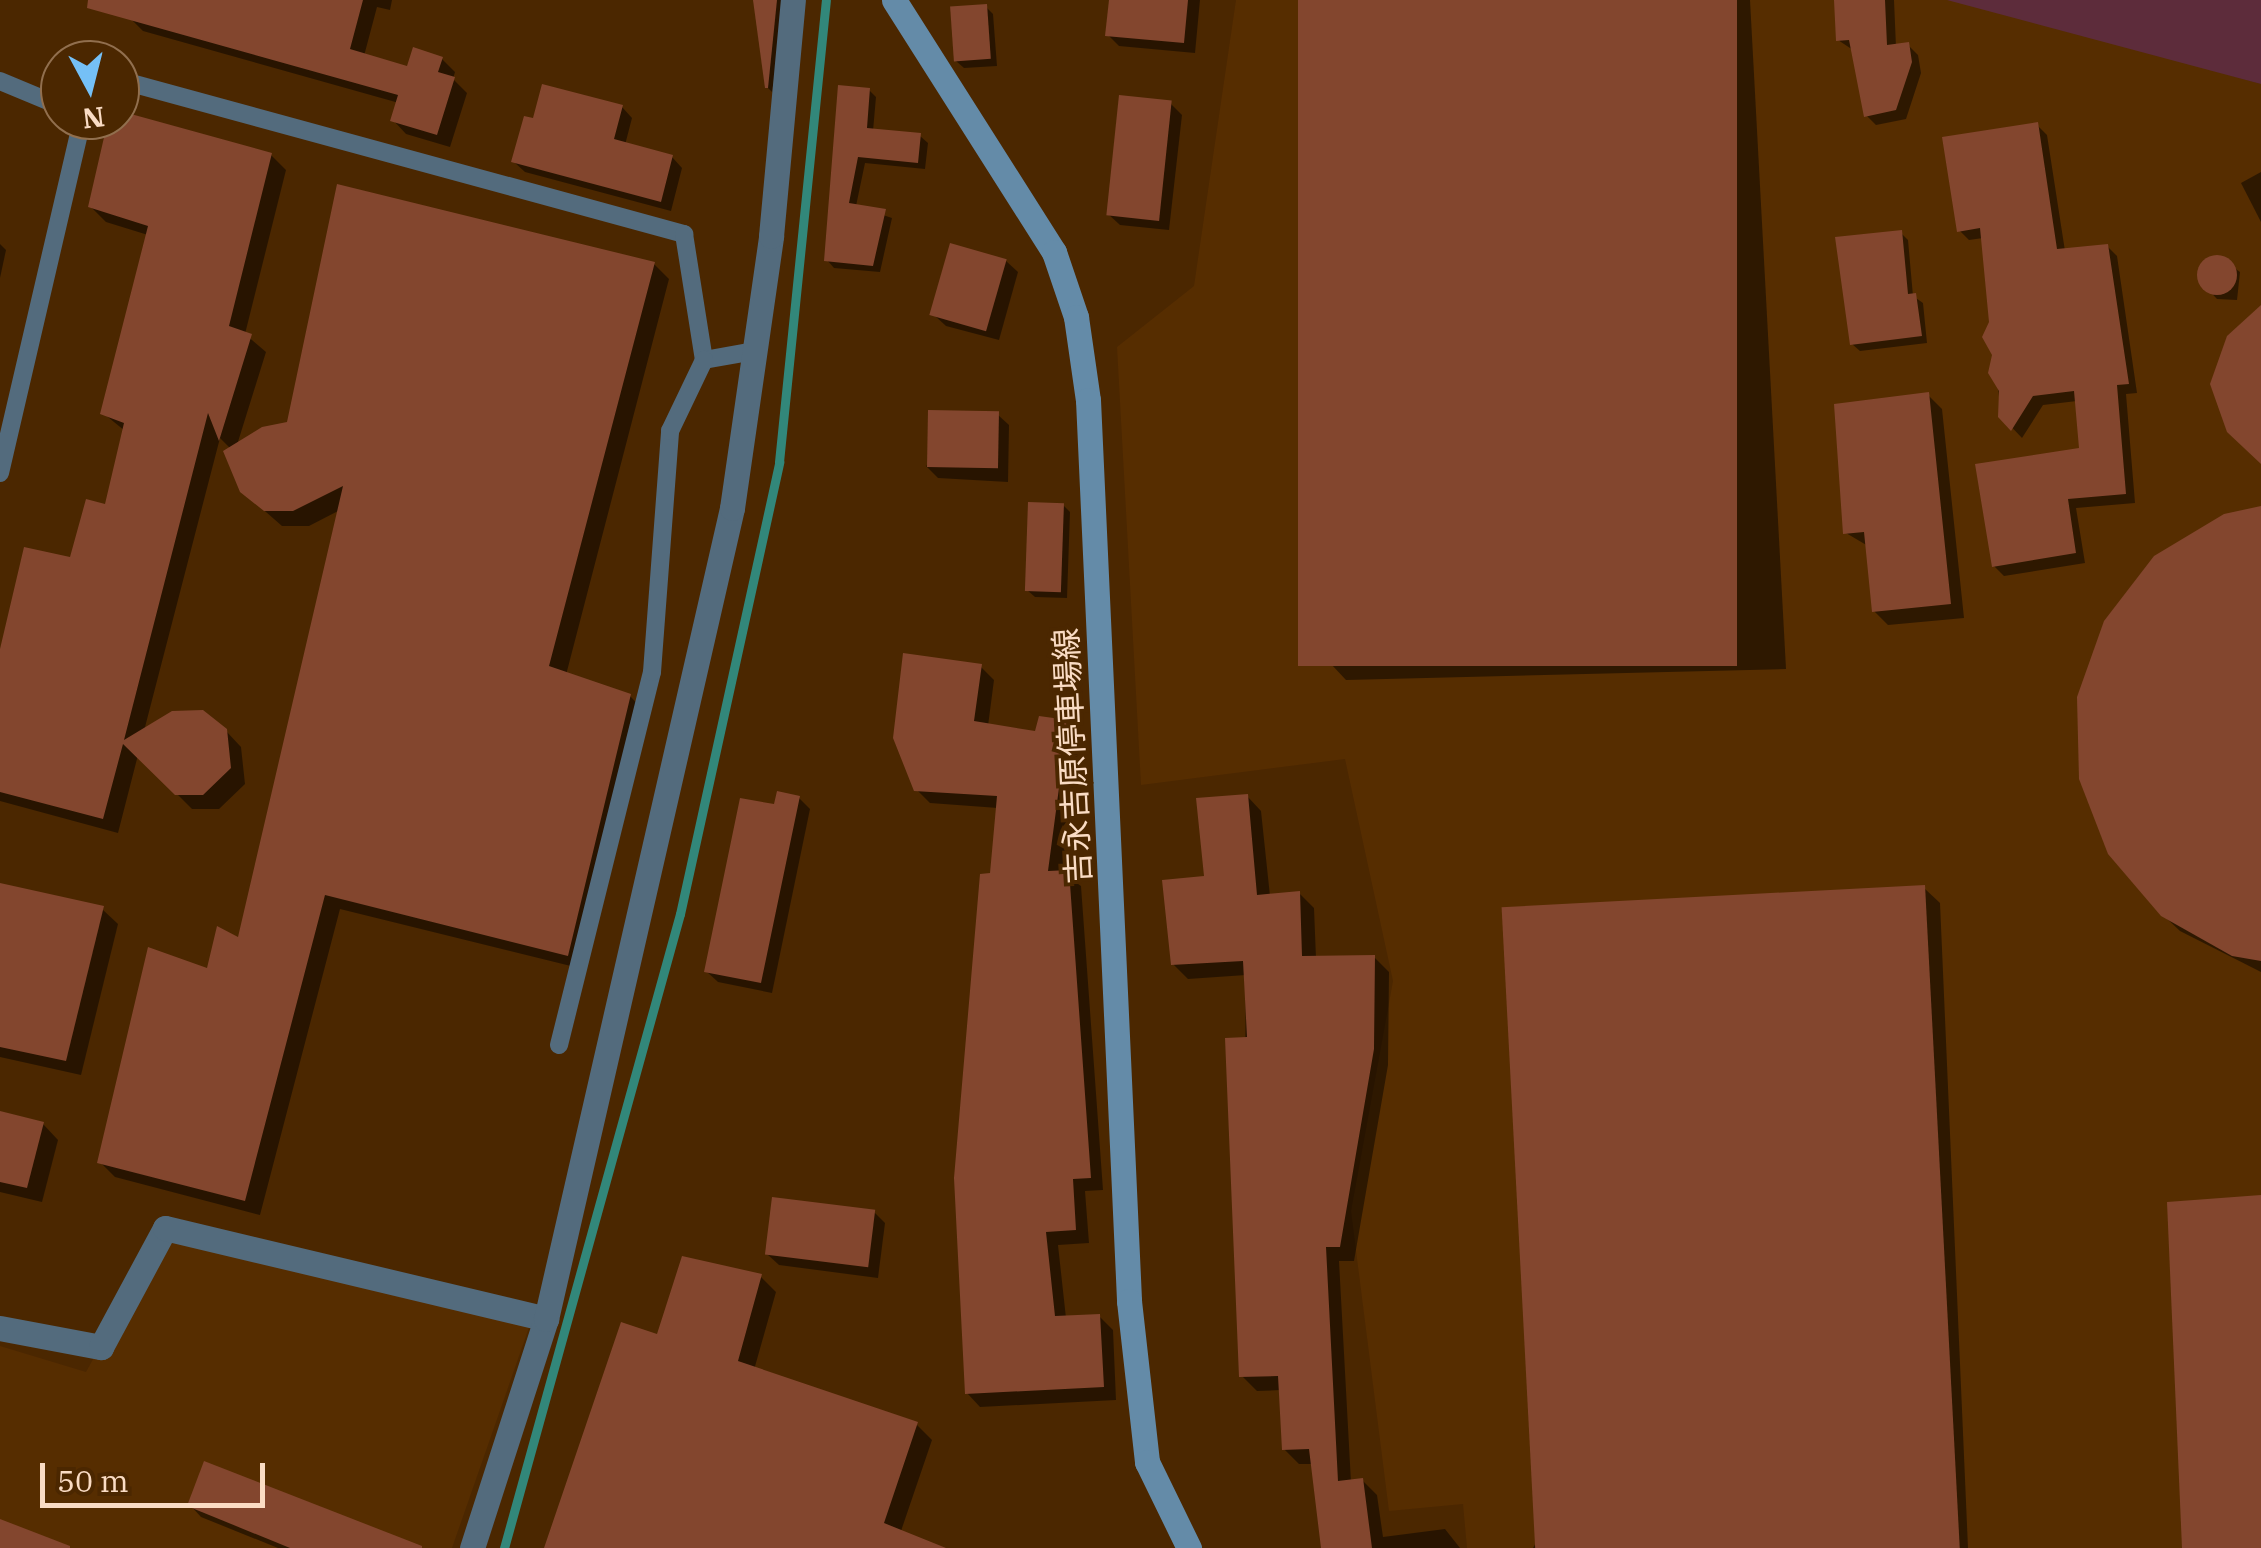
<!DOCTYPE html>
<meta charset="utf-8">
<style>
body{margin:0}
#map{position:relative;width:2261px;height:1548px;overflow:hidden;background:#4b2700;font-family:"IBM Plex Serif","Noto Sans JP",serif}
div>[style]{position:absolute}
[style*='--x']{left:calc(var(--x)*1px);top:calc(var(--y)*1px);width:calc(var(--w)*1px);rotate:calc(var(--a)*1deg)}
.built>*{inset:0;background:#562d00}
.green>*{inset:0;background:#5d2c3b}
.shadow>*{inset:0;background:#0007}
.stream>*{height:9px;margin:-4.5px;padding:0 4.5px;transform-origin:4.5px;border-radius:4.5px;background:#32877a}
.building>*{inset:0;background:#83462e;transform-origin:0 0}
.round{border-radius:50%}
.service>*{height:18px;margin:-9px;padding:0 9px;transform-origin:9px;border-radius:9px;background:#536b7d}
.minor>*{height:25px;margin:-12.5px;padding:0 12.5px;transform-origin:12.5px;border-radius:12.5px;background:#536b7d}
.secondary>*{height:25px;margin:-12.5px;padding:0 12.5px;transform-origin:12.5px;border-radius:12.5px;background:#648ba8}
span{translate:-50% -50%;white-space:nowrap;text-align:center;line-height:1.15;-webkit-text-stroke:8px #4b2700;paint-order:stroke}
.street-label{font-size:32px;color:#fadcc4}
.north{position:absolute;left:40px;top:40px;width:100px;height:100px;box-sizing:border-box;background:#4b2700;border:2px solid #916f4e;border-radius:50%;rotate:173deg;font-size:28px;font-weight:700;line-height:40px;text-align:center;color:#fadcc4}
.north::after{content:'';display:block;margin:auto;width:35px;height:45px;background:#75c0f6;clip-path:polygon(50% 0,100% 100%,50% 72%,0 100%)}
.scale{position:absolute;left:40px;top:1463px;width:225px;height:45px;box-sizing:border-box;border:5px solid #fadcc4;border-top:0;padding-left:12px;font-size:30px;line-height:35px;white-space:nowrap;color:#fadcc4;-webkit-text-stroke:8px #4b2700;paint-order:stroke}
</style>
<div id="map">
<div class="built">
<i style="clip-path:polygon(1236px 0,1964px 0,2261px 84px,2261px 1548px,1467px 1548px,1463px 1504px,1389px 1511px,1351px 1211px,1393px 981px,1345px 759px,1141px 785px,1117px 347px,1194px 286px)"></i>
<i style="clip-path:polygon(165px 1228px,533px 1316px,452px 1548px,0 1548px,0 1346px,86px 1372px)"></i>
</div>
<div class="green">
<i style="clip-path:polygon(1947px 0,2261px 0,2261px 84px)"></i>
</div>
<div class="shadow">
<i style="clip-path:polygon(135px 0,392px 0,390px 10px,377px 7px,364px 56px,409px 69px,442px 59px,455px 72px,453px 79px,467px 93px,450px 147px,406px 134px,393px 120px,399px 103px,143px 31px,130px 18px)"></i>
<i style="clip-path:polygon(757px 0,787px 0,772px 92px,767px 87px)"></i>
<i style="clip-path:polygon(1111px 0,1200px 0,1195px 53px,1119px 46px,1108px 35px)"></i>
<i style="clip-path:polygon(1300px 0,1750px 0,1786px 669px,1346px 680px,1331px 664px)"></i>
<i style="clip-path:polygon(1836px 0,1894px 0,1896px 47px,1908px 45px,1918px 55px,1921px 73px,1906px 119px,1876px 125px,1866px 115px,1853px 50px,1838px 40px)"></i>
<i style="clip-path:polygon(986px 7px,993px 14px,997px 66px,964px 68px,956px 61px)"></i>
<i style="clip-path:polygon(869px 90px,876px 97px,873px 131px,920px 136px,928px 143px,925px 169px,865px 163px,856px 206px,892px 218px,880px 272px,834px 268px,827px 260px)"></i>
<i style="clip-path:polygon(1171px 104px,1182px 115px,1169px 230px,1120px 225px,1108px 214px)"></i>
<i style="clip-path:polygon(622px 107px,632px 118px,625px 145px,672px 157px,682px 168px,671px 211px,525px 172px,514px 162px,535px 121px)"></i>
<i style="clip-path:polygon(120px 114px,271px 155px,286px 170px,245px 334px,266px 352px,237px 445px,654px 264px,669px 279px,566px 675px,630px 696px,645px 712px,583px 969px,340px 909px,260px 1215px,115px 1177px,100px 1162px,208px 972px,240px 940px,340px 510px,309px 526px,282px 526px,242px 491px,231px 449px,220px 438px,144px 731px,226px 731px,241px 747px,245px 784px,219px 809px,192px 809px,138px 755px,118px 833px,0 801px,0 660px,107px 507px,125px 431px,103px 413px,148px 235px,106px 222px,91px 207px,111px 120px,120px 120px)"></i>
<i style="clip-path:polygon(2037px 125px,2047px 135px,2065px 251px,2107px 246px,2117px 256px,2137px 393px,2126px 394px,2135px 503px,2076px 508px,2085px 563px,2004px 576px,1994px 566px,2082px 450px,2077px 401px,2043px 405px,2022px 438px,2001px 416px,1983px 238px,1969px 240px,1959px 230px)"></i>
<i style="clip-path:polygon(2261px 172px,2261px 222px,2241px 183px)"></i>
<i style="clip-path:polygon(1901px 233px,1908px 240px,1913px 296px,1923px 303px,1927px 343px,1860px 351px,1852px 344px)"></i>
<i style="clip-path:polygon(0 244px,6px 250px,0 278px)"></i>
<i style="clip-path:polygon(2219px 257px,2240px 272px,2237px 300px,2217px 299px,2200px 281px,2202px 264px)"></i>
<i style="clip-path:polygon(1006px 261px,1018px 272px,999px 340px,946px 326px,934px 315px)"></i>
<i style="clip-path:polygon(1928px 395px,1942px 409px,1964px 618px,1888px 625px,1874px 611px,1868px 546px,1846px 533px)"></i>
<i style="clip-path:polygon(997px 414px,1009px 425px,1008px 482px,938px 478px,926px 466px)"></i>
<i style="clip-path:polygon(1063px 505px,1070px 512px,1067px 598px,1035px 597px,1027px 590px)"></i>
<i style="clip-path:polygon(2261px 508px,2261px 972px,2180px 931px,2163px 915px)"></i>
<i style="clip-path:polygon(981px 667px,994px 680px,988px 726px,1037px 733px,1067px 722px,1080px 735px,1062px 873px,1081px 886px,1103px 1190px,1085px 1191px,1089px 1243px,1058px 1245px,1066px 1318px,1099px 1316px,1113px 1330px,1116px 1400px,980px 1407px,967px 1393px,998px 808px,930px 803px,916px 789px)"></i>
<i style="clip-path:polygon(1247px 796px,1261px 811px,1270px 896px,1299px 893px,1314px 908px,1316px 958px,1374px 957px,1389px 972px,1388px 1065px,1354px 1261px,1339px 1261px,1351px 1482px,1362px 1480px,1377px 1495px,1383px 1537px,1445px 1529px,1460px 1548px,1324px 1548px,1313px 1464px,1299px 1464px,1284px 1449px,1281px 1390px,1257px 1391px,1242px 1376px,1246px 975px,1188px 979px,1173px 964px)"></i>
<i style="clip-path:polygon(799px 798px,810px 809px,772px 993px,718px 982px,706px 971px,776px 807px)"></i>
<i style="clip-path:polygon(0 885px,102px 909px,118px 924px,81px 1075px,0 1057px)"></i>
<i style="clip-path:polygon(1924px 888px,1940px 903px,1968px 1548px,1533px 1548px)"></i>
<i style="clip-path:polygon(0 1113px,43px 1124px,58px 1140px,42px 1202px,0 1192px)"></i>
<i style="clip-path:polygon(874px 1212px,885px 1223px,878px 1278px,779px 1265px,767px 1254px)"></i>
<i style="clip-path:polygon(761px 1277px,776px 1292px,754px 1370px,916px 1424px,932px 1440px,901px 1531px,930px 1548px,546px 1548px,659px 1337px)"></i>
<i style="clip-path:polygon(190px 1505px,413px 1548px,278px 1548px,201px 1517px)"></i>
</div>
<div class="stream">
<i style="--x:504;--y:1548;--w:658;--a:-74.49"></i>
<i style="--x:680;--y:914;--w:463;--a:-77.6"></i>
<i style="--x:779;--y:462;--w:464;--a:-84.2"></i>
</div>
<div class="building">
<i style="clip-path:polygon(88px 0,363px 0,350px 49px,407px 66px,413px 47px,443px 57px,438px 72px,455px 77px,437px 135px,390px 121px,398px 95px,87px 8px)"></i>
<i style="clip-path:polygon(753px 0,777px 0,768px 88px,765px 88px)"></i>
<i style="clip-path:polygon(1109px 0,1188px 0,1184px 43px,1105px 36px)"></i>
<i style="left:1298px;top:0;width:439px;height:666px"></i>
<i style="clip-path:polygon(1834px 0,1885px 0,1887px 45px,1909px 42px,1912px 62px,1896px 110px,1864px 117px,1849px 40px,1836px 41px)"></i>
<i style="left:987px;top:4px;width:55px;height:37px;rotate:86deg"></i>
<i style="clip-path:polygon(542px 84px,623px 105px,614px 139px,673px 155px,661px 202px,511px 162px,524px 116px,533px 118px)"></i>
<i style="clip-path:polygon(838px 85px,870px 88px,867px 128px,921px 133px,918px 163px,858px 157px,849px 203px,886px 209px,873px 266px,824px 261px)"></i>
<i style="left:1119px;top:95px;width:53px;height:121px;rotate:6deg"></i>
<i style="clip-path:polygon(120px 111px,272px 153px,229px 326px,252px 334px,219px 441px,208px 413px,124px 740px,172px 711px,203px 710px,227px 729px,231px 768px,203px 795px,175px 795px,123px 744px,103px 819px,0 792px,0 649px,24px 547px,70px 557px,86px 499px,105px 504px,124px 423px,100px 414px,148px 226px,88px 207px,108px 120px,120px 120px)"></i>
<i style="clip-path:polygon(2038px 122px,2057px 249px,2108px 244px,2129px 384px,2117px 385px,2126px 494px,2068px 499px,2076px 553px,1992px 567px,1975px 464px,2079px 448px,2074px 391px,2033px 396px,2011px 431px,1998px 417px,1999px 391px,1988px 373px,1992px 355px,1982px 337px,1989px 322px,1980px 228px,1957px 232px,1942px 137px)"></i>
<i style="clip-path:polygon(337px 184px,655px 262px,549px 666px,631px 694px,568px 956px,325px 895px,245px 1201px,97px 1163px,148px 947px,207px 968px,217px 926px,238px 937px,343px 486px,293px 511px,264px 511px,240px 492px,223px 451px,262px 427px,287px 422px)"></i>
<i style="clip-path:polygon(1902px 230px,1908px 294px,1916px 293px,1922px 336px,1850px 345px,1835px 237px)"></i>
<i style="left:950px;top:243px;width:59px;height:75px;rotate:16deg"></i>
<i class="round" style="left:2197px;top:255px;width:40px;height:40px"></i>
<i style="clip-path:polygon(2261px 305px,2261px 464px,2227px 432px,2210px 384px,2227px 336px)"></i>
<i style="clip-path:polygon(1929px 392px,1951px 604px,1872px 612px,1864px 532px,1843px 534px,1834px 404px)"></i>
<i style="left:928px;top:410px;width:71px;height:57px;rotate:1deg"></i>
<i style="left:1028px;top:502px;width:36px;height:89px;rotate:2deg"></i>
<i style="clip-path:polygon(2261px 506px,2261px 961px,2232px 956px,2161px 916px,2108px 854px,2079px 779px,2077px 697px,2104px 621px,2154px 556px,2224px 514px)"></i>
<i style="clip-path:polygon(903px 653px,982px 664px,974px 721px,1035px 731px,1039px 716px,1068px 720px,1048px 871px,1069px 870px,1091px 1178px,1073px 1179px,1076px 1230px,1046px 1232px,1055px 1316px,1100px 1314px,1104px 1387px,965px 1394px,954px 1178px,980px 874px,990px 873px,997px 796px,914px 791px,893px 738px)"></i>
<i style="clip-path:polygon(777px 791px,800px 796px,761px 983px,704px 972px,740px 798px,774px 804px)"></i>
<i style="clip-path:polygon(1248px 794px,1257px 895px,1300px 891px,1302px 956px,1375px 955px,1374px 1049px,1340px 1247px,1326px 1247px,1338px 1481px,1363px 1478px,1372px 1548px,1321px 1548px,1309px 1449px,1282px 1450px,1278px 1376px,1239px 1377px,1225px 1038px,1247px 1037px,1243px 961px,1171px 965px,1162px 880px,1204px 876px,1196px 798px)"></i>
<i style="clip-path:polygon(0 883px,104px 906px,66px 1061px,0 1047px)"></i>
<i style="left:1925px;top:885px;width:664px;height:424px;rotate:87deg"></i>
<i style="clip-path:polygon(0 1111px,44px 1122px,27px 1188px,0 1182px)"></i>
<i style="clip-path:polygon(2261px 1195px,2261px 1548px,2182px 1548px,2167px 1202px)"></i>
<i style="left:772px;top:1197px;width:104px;height:58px;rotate:7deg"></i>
<i style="clip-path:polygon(682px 1256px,762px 1274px,738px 1361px,918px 1422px,884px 1523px,946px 1548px,544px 1548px,621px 1322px,657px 1334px)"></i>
<i style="clip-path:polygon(204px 1461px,422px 1546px,422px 1548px,290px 1548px,187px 1506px)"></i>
<i style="clip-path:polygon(0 1519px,70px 1546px,70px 1548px,0 1548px)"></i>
</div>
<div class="service">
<i style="--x:120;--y:80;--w:585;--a:15.27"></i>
<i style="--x:684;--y:234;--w:128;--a:81"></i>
<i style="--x:704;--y:360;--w:52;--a:-10"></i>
<i style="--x:0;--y:81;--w:65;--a:22.6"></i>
<i style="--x:0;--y:473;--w:362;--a:-76.9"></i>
<i style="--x:559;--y:1045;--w:384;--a:-76"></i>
<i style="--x:652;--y:672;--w:242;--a:-85.7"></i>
<i style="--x:670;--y:431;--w:79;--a:-64.4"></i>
</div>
<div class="minor">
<i style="--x:0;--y:1328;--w:103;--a:10.7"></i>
<i style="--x:101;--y:1347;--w:135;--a:-61.7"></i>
<i style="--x:165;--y:1228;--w:392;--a:13.4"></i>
<i style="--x:472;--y:1548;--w:241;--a:-72.1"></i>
<i style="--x:546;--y:1319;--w:832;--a:-77.08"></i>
<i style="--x:732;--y:508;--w:275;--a:-81.8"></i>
<i style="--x:771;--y:236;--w:237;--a:-84.7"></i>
</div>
<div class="secondary">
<i style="--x:894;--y:0;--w:299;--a:57.6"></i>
<i style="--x:1054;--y:252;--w:69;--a:71.3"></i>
<i style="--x:1076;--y:317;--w:84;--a:81.8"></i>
<i style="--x:1088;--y:400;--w:902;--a:87.39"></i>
<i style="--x:1129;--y:1301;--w:162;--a:83.6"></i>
<i style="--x:1147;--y:1462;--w:96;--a:64"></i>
</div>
<div class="street-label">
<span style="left:1072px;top:756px;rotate:-93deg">吉永吉原停車場線</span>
</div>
<div class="north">N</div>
<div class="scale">50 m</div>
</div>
